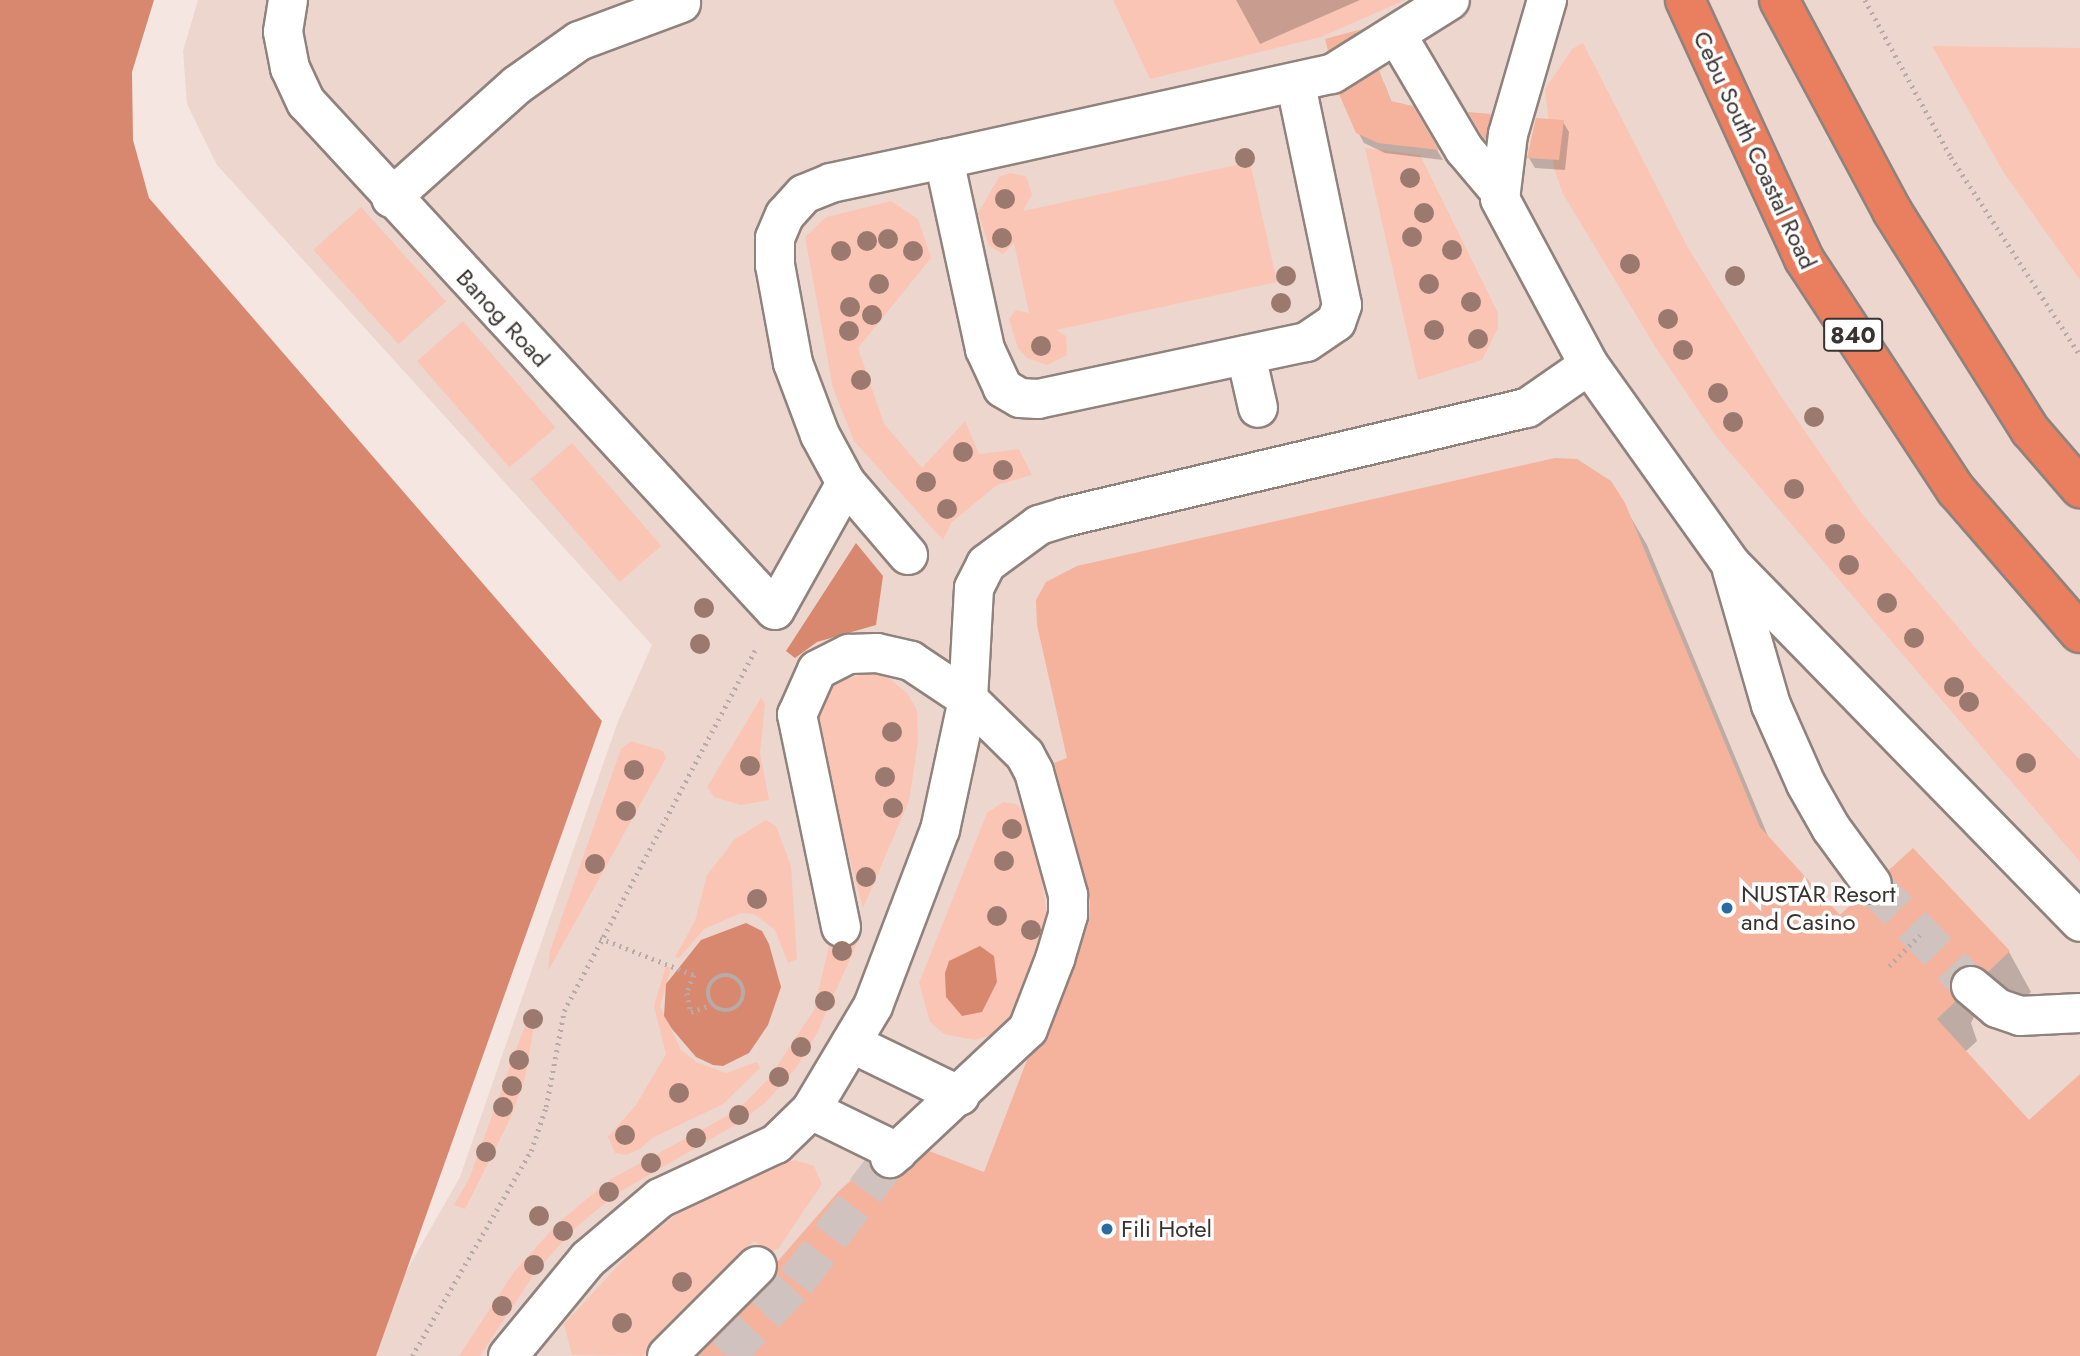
<!DOCTYPE html>
<style>
body{margin:0}
#map{position:relative;width:2080px;height:1356px;overflow:hidden;background:#f6e6e1;font-family:Jost,sans-serif}
div>[style]{position:absolute}
[style*='--x']{left:calc(var(--x)*1px);top:calc(var(--y)*1px);width:calc(var(--w)*1px);rotate:calc(var(--a)*1deg)}
.built>*{inset:0;background:#edd6ce}
.green>*{inset:0;background:#fac5b5;transform-origin:0 0}
.water>*{inset:0;background:#d8886f}
.shadow>*{inset:0;background:#0003}
.building>*{inset:0;background:#f5b29d}
.minor-tunnel>*{height:38px;margin-top:-19px;transform-origin:0;background:repeating-linear-gradient(90deg,#d0c2be 0 38px,transparent 0 57px)}
.path>*{height:4.5px;margin-top:-2.25px;transform-origin:0;background:repeating-linear-gradient(90deg,#b8aba7 0 2px,transparent 0 7px)}
.path>.ring{margin:-2.25px;padding:0;box-sizing:content-box;background:none;border:4.5px solid #b8aba7;border-radius:50%}
.roads{filter:drop-shadow(2px 0 #90827d) drop-shadow(-2px 0 #90827d) drop-shadow(0 2px #90827d) drop-shadow(0 -2px #90827d)}
.minor>*{height:38px;margin:-19px;padding:0 19px;transform-origin:19px;border-radius:19px;background:#fff}
.highway>*{height:38px;margin:-19px;padding:0 19px;transform-origin:19px;border-radius:19px;background:#e97f5e}
.trees>*{width:20px;height:20px;margin:-10px;border-radius:50%;background:#9c796e}
.dots>*{width:19px;height:19px;translate:-50% -50%;box-sizing:border-box;border:4px solid #fff;border-radius:50%}
span{translate:-50% -50%;white-space:nowrap;text-align:center;line-height:1.15;-webkit-text-stroke:7px #fff;paint-order:stroke}
.shield-label span{padding:2px 5px;background:#fff;border:2px solid;border-radius:5px;-webkit-text-stroke-width:0}
.shield-label{font-size:23px;color:#393331;font-weight:700}
.street-label{font-size:24px;color:#393331}
.poi-label{font-size:24px;color:#393331}
.left{translate:0 -50%;text-align:left}
</style>
<div id="map">
<div class="built">
<i style="clip-path:polygon(198px 0,2080px 0,2080px 1356px,358px 1356px,460px 1177px,617px 724px,652px 645px,217px 165px,187px 104px,183px 51px)"></i>
</div>
<div class="green">
<i style="clip-path:polygon(1113px 0,1405px 0,1321px 37px,1150px 79px)"></i>
<i style="clip-path:polygon(1583px 43px,1688px 248px,1780px 395px,1862px 514px,1984px 658px,2080px 760px,2080px 862px,1716px 436px,1656px 348px,1563px 194px,1554px 168px,1545px 89px,1572px 49px)"></i>
<i style="clip-path:polygon(1932px 46px,2080px 48px,2080px 280px,2004px 173px)"></i>
<i style="clip-path:polygon(1365px 148px,1420px 155px,1498px 313px,1498px 328px,1482px 360px,1418px 380px)"></i>
<i style="clip-path:polygon(1250px 162px,1277px 282px,1056px 330px,1066px 336px,1067px 355px,1047px 365px,1027px 358px,1018px 348px,1009px 319px,1016px 310px,1029px 313px,1014px 243px,1003px 254px,989px 246px,978px 213px,999px 177px,1010px 173px,1026px 176px,1032px 195px,1023px 211px)"></i>
<i style="clip-path:polygon(891px 201px,918px 219px,931px 258px,858px 348px,884px 424px,922px 468px,965px 421px,979px 454px,1019px 449px,1032px 475px,997px 485px,951px 523px,943px 540px,854px 441px,833px 388px,805px 237px,826px 217px)"></i>
<i style="left:361px;top:207px;width:127px;height:64px;rotate:48deg"></i>
<i style="left:463px;top:321px;width:141px;height:61px;rotate:49deg"></i>
<i style="left:572px;top:443px;width:136px;height:55px;rotate:49deg"></i>
<i style="clip-path:polygon(867px 673px,883px 673px,907px 693px,917px 710px,918px 742px,909px 801px,863px 908px,827px 776px,819px 711px,822px 696px,835px 683px)"></i>
<i style="clip-path:polygon(761px 698px,765px 704px,760px 754px,769px 800px,741px 805px,714px 797px,707px 787px)"></i>
<i style="clip-path:polygon(631px 741px,663px 751px,666px 758px,548px 971px,550px 951px,621px 749px)"></i>
<i style="clip-path:polygon(1003px 802px,1016px 804px,1026px 813px,1039px 859px,1046px 909px,1042px 947px,1014px 1020px,999px 1033px,974px 1040px,944px 1034px,930px 1022px,919px 983px,987px 813px)"></i>
<i style="clip-path:polygon(766px 820px,776px 826px,791px 866px,797px 959px,788px 963px,775px 930px,754px 914px,741px 913px,704px 929px,679px 958px,675px 957px,695px 921px,707px 875px,735px 839px)"></i>
<i style="clip-path:polygon(862px 932px,817px 1033px,796px 1068px,766px 1102px,742px 1121px,616px 1194px,574px 1229px,534px 1274px,480px 1356px,459px 1356px,514px 1272px,558px 1223px,611px 1179px,738px 1110px,769px 1078px,814px 1010px,830px 942px)"></i>
<i style="clip-path:polygon(666px 966px,671px 968px,660px 1006px,681px 1050px,696px 1062px,726px 1073px,757px 1062px,760px 1068px,723px 1104px,652px 1138px,640px 1149px,626px 1155px,615px 1153px,608px 1137px,636px 1105px,666px 1054px,654px 1006px)"></i>
<i style="clip-path:polygon(531px 1009px,536px 1014px,525px 1078px,510px 1119px,465px 1209px,454px 1205px,469px 1179px)"></i>
<i style="clip-path:polygon(795px 1160px,814px 1166px,822px 1184px,778px 1249px,768px 1252px,754px 1241px,643px 1356px,572px 1355px,564px 1324px,642px 1240px,690px 1205px,766px 1168px)"></i>
</div>
<div class="water">
<i style="clip-path:polygon(0 0,154px 0,132px 72px,133px 140px,149px 198px,602px 721px,376px 1356px,0 1356px)"></i>
<i style="clip-path:polygon(856px 543px,883px 576px,876px 625px,817px 642px,795px 658px,786px 651px)"></i>
<i style="clip-path:polygon(746px 923px,762px 931px,769px 944px,781px 987px,768px 1025px,749px 1053px,723px 1066px,713px 1065px,696px 1057px,672px 1029px,664px 1016px,666px 984px,701px 940px)"></i>
<i style="clip-path:polygon(980px 946px,994px 956px,997px 982px,982px 1012px,962px 1016px,946px 997px,945px 973px,949px 961px)"></i>
</div>
<div class="shadow">
<i style="clip-path:polygon(1236px 0,1360px 0,1260px 44px)"></i>
<i style="clip-path:polygon(1362px 31px,1367px 40px,1335px 60px,1327px 41px)"></i>
<i style="clip-path:polygon(1384px 83px,1392px 103px,1412px 108px,1443px 160px,1385px 153px,1364px 143px,1358px 132px)"></i>
<i style="clip-path:polygon(1471px 114px,1490px 116px,1496px 126px,1491px 148px)"></i>
<i style="clip-path:polygon(1563px 122px,1569px 132px,1565px 170px,1535px 168px,1529px 158px)"></i>
<i style="clip-path:polygon(1610px 482px,1647px 545px,1770px 841px,1840px 917px,1887px 903px,1913px 850px,2009px 952px,2031px 992px,2011px 1010px,1977px 1011px,1971px 1023px,1977px 1041px,1965px 1052px,2029px 1122px,2080px 1091px,2080px 1356px,700px 1356px,882px 1180px,985px 1174px,1050px 1038px,1092px 915px,1069px 759px)"></i>
</div>
<div class="building">
<i style="clip-path:polygon(1362px 29px,1328px 51px,1325px 39px)"></i>
<i style="clip-path:polygon(1379px 70px,1391px 101px,1413px 106px,1439px 150px,1378px 143px,1356px 133px,1339px 94px)"></i>
<i style="clip-path:polygon(1468px 112px,1491px 114px,1485px 140px,1482px 136px)"></i>
<i style="clip-path:polygon(1536px 118px,1564px 120px,1559px 160px,1527px 158px)"></i>
<i style="clip-path:polygon(1555px 458px,1577px 459px,1611px 481px,1625px 503px,1760px 827px,1840px 915px,1857px 899px,1874px 906px,1885px 901px,1894px 882px,1889px 870px,1913px 848px,2010px 951px,1988px 972px,1974px 964px,1955px 971px,1949px 983px,1956px 1001px,1937px 1019px,2029px 1120px,2080px 1074px,2080px 1356px,698px 1356px,772px 1281px,778px 1261px,838px 1192px,869px 1164px,883px 1179px,894px 1179px,929px 1151px,984px 1172px,1027px 1060px,1048px 1037px,1089px 921px,1090px 895px,1054px 763px,1067px 758px,1037px 625px,1036px 600px,1046px 582px,1077px 566px)"></i>
</div>
<div class="minor-tunnel">
<i style="--x:1872;--y:884;--w:142;--a:45.9"></i>
<i style="--x:726;--y:1356;--w:102;--a:-46.6"></i>
<i style="--x:796;--y:1282;--w:156;--a:-52.8"></i>
</div>
<div class="path">
<i style="--x:1865;--y:0;--w:179;--a:61.3"></i>
<i style="--x:1951;--y:157;--w:236;--a:56.9"></i>
<i style="--x:600;--y:938;--w:101;--a:21.5"></i>
<i style="--x:694;--y:975;--w:19;--a:111"></i>
<i style="--x:687;--y:993;--w:19;--a:78"></i>
<i style="--x:691;--y:1012;--w:21;--a:-19"></i>
<i style="--x:1889;--y:966;--w:45;--a:-45"></i>
<i class="ring" style="left:708px;top:975px;width:31.5px;height:31.5px"></i>
<i style="--x:412;--y:1356;--w:237;--a:-59.9"></i>
<i style="--x:531;--y:1151;--w:46;--a:-71.2"></i>
<i style="--x:546;--y:1107;--w:98;--a:-79.4"></i>
<i style="--x:564;--y:1011;--w:408;--a:-62.1"></i>
</div>
<div class="roads">
<div class="minor">
<i style="--x:288;--y:0;--w:32;--a:99"></i>
<i style="--x:283;--y:32;--w:37;--a:79"></i>
<i style="--x:290;--y:68;--w:38;--a:65"></i>
<i style="--x:306;--y:102;--w:691;--a:47.29"></i>
<i style="--x:775;--y:610;--w:145;--a:-60.8"></i>
<i style="--x:1547;--y:0;--w:140;--a:106.2"></i>
<i style="--x:1508;--y:134;--w:65;--a:97"></i>
<i style="--x:1500;--y:199;--w:188;--a:61.8"></i>
<i style="--x:1589;--y:365;--w:244;--a:54.5"></i>
<i style="--x:1731;--y:564;--w:500;--a:45.7"></i>
<i style="--x:1398;--y:37;--w:130;--a:59.5"></i>
<i style="--x:1464;--y:149;--w:57;--a:49.9"></i>
<i style="--x:1296;--y:85;--w:225;--a:78.2"></i>
<i style="--x:1342;--y:305;--w:18;--a:109"></i>
<i style="--x:1336;--y:322;--w:36;--a:146"></i>
<i style="--x:1306;--y:342;--w:274;--a:168"></i>
<i style="--x:1038;--y:399;--w:18;--a:-177"></i>
<i style="--x:1020;--y:398;--w:20;--a:-150"></i>
<i style="--x:1003;--y:388;--w:43;--a:-114.8"></i>
<i style="--x:985;--y:349;--w:194;--a:-102.2"></i>
<i style="--x:944;--y:159;--w:397;--a:-12.4"></i>
<i style="--x:1332;--y:74;--w:139;--a:-32.1"></i>
<i style="--x:391;--y:198;--w:169;--a:-41.9"></i>
<i style="--x:517;--y:85;--w:76;--a:-35.4"></i>
<i style="--x:579;--y:41;--w:109;--a:-20.4"></i>
<i style="--x:1246;--y:355;--w:54;--a:77.2"></i>
<i style="--x:908;--y:555;--w:95;--a:-130.7"></i>
<i style="--x:846;--y:483;--w:55;--a:-118.4"></i>
<i style="--x:820;--y:435;--w:77;--a:-110.6"></i>
<i style="--x:793;--y:363;--w:100;--a:-100.4"></i>
<i style="--x:775;--y:265;--w:27;--a:-90"></i>
<i style="--x:775;--y:238;--w:25;--a:-67"></i>
<i style="--x:785;--y:215;--w:28;--a:-48"></i>
<i style="--x:804;--y:194;--w:29;--a:-22"></i>
<i style="--x:831;--y:183;--w:116;--a:-12"></i>
<i style="--x:1732;--y:570;--w:141;--a:73.9"></i>
<i style="--x:1771;--y:705;--w:86;--a:66.1"></i>
<i style="--x:1806;--y:784;--w:51;--a:60.4"></i>
<i style="--x:1831;--y:828;--w:69;--a:53.8"></i>
<i style="--x:841;--y:927;--w:217;--a:-101.7"></i>
<i style="--x:797;--y:715;--w:49;--a:-66"></i>
<i style="--x:817;--y:670;--w:36;--a:-27"></i>
<i style="--x:849;--y:654;--w:28;--a:-2"></i>
<i style="--x:877;--y:653;--w:35;--a:13"></i>
<i style="--x:911;--y:661;--w:69;--a:33.7"></i>
<i style="--x:968;--y:699;--w:80;--a:44.5"></i>
<i style="--x:1025;--y:755;--w:19;--a:62"></i>
<i style="--x:1034;--y:772;--w:128;--a:74.5"></i>
<i style="--x:1068;--y:895;--w:20;--a:90"></i>
<i style="--x:1068;--y:915;--w:46;--a:106.5"></i>
<i style="--x:1055;--y:959;--w:75;--a:111.1"></i>
<i style="--x:1028;--y:1029;--w:189;--a:136.9"></i>
<i style="--x:1971;--y:986;--w:34;--a:40"></i>
<i style="--x:1997;--y:1008;--w:24;--a:19"></i>
<i style="--x:2020;--y:1016;--w:60;--a:-2.9"></i>
<i style="--x:851;--y:1043;--w:121;--a:25.9"></i>
<i style="--x:811;--y:1110;--w:96;--a:26"></i>
<i style="--x:508;--y:1356;--w:126;--a:-50.5"></i>
<i style="--x:588;--y:1259;--w:94;--a:-40.3"></i>
<i style="--x:660;--y:1198;--w:128;--a:-25"></i>
<i style="--x:776;--y:1144;--w:49;--a:-44.2"></i>
<i style="--x:811;--y:1110;--w:121;--a:-59.2"></i>
<i style="--x:873;--y:1006;--w:188;--a:-69.2"></i>
<i style="--x:940;--y:830;--w:134;--a:-77.9"></i>
<i style="--x:968;--y:699;--w:111;--a:-86.9"></i>
<i style="--x:974;--y:588;--w:27;--a:-63"></i>
<i style="--x:986;--y:564;--w:66;--a:-36.3"></i>
<i style="--x:1039;--y:525;--w:27;--a:-17"></i>
<i style="--x:1065;--y:517;--w:475;--a:-13.3"></i>
<i style="--x:1527;--y:408;--w:75;--a:-34.7"></i>
<i style="--x:667;--y:1356;--w:127;--a:-45"></i>
</div>
<div class="highway">
<i style="--x:1685;--y:0;--w:285;--a:65.3"></i>
<i style="--x:1804;--y:259;--w:277;--a:56.7"></i>
<i style="--x:1956;--y:490;--w:189;--a:49.1"></i>
<i style="--x:1779;--y:0;--w:239;--a:61.8"></i>
<i style="--x:1892;--y:211;--w:259;--a:57.8"></i>
<i style="--x:2030;--y:430;--w:77;--a:49.2"></i>
</div>
</div>
<div class="trees">
<i style="left:1245px;top:158px"></i>
<i style="left:1410px;top:178px"></i>
<i style="left:1005px;top:199px"></i>
<i style="left:1424px;top:213px"></i>
<i style="left:1412px;top:237px"></i>
<i style="left:1002px;top:238px"></i>
<i style="left:888px;top:239px"></i>
<i style="left:867px;top:241px"></i>
<i style="left:1452px;top:250px"></i>
<i style="left:841px;top:251px"></i>
<i style="left:913px;top:251px"></i>
<i style="left:1630px;top:264px"></i>
<i style="left:1286px;top:276px"></i>
<i style="left:1735px;top:276px"></i>
<i style="left:879px;top:284px"></i>
<i style="left:1429px;top:284px"></i>
<i style="left:1471px;top:302px"></i>
<i style="left:1281px;top:303px"></i>
<i style="left:850px;top:307px"></i>
<i style="left:872px;top:315px"></i>
<i style="left:1668px;top:319px"></i>
<i style="left:1434px;top:330px"></i>
<i style="left:849px;top:331px"></i>
<i style="left:1478px;top:339px"></i>
<i style="left:1041px;top:346px"></i>
<i style="left:1683px;top:350px"></i>
<i style="left:861px;top:380px"></i>
<i style="left:1718px;top:393px"></i>
<i style="left:1814px;top:417px"></i>
<i style="left:1733px;top:422px"></i>
<i style="left:963px;top:452px"></i>
<i style="left:1003px;top:470px"></i>
<i style="left:926px;top:482px"></i>
<i style="left:1794px;top:489px"></i>
<i style="left:947px;top:509px"></i>
<i style="left:1835px;top:534px"></i>
<i style="left:1849px;top:565px"></i>
<i style="left:1887px;top:603px"></i>
<i style="left:704px;top:608px"></i>
<i style="left:1914px;top:638px"></i>
<i style="left:700px;top:644px"></i>
<i style="left:1954px;top:687px"></i>
<i style="left:1969px;top:702px"></i>
<i style="left:892px;top:732px"></i>
<i style="left:2026px;top:763px"></i>
<i style="left:750px;top:766px"></i>
<i style="left:634px;top:770px"></i>
<i style="left:885px;top:777px"></i>
<i style="left:893px;top:808px"></i>
<i style="left:626px;top:811px"></i>
<i style="left:1012px;top:829px"></i>
<i style="left:1004px;top:861px"></i>
<i style="left:595px;top:864px"></i>
<i style="left:866px;top:877px"></i>
<i style="left:757px;top:899px"></i>
<i style="left:997px;top:916px"></i>
<i style="left:1031px;top:930px"></i>
<i style="left:842px;top:951px"></i>
<i style="left:825px;top:1001px"></i>
<i style="left:533px;top:1019px"></i>
<i style="left:801px;top:1047px"></i>
<i style="left:519px;top:1060px"></i>
<i style="left:779px;top:1077px"></i>
<i style="left:512px;top:1086px"></i>
<i style="left:679px;top:1093px"></i>
<i style="left:503px;top:1107px"></i>
<i style="left:739px;top:1115px"></i>
<i style="left:625px;top:1135px"></i>
<i style="left:696px;top:1138px"></i>
<i style="left:486px;top:1152px"></i>
<i style="left:651px;top:1163px"></i>
<i style="left:609px;top:1192px"></i>
<i style="left:539px;top:1216px"></i>
<i style="left:563px;top:1231px"></i>
<i style="left:534px;top:1265px"></i>
<i style="left:682px;top:1282px"></i>
<i style="left:502px;top:1306px"></i>
<i style="left:622px;top:1323px"></i>
</div>
<div class="dots">
<i style="left:1727px;top:908px;background:#2c6ba1"></i>
<i style="left:1107px;top:1229px;background:#2c6ba1"></i>
</div>
<div class="shield-label">
<span style="left:1853px;top:335px">840</span>
</div>
<div class="street-label">
<span style="left:1755px;top:150px;rotate:65deg">Cebu South Coastal Road</span>
<span style="left:503px;top:318px;rotate:47deg">Banog Road</span>
</div>
<div class="poi-label">
<span class="left" style="left:1741px;top:908px">NUSTAR Resort<br>and Casino</span>
<span class="left" style="left:1121px;top:1229px">Fili Hotel</span>
</div>
</div>
